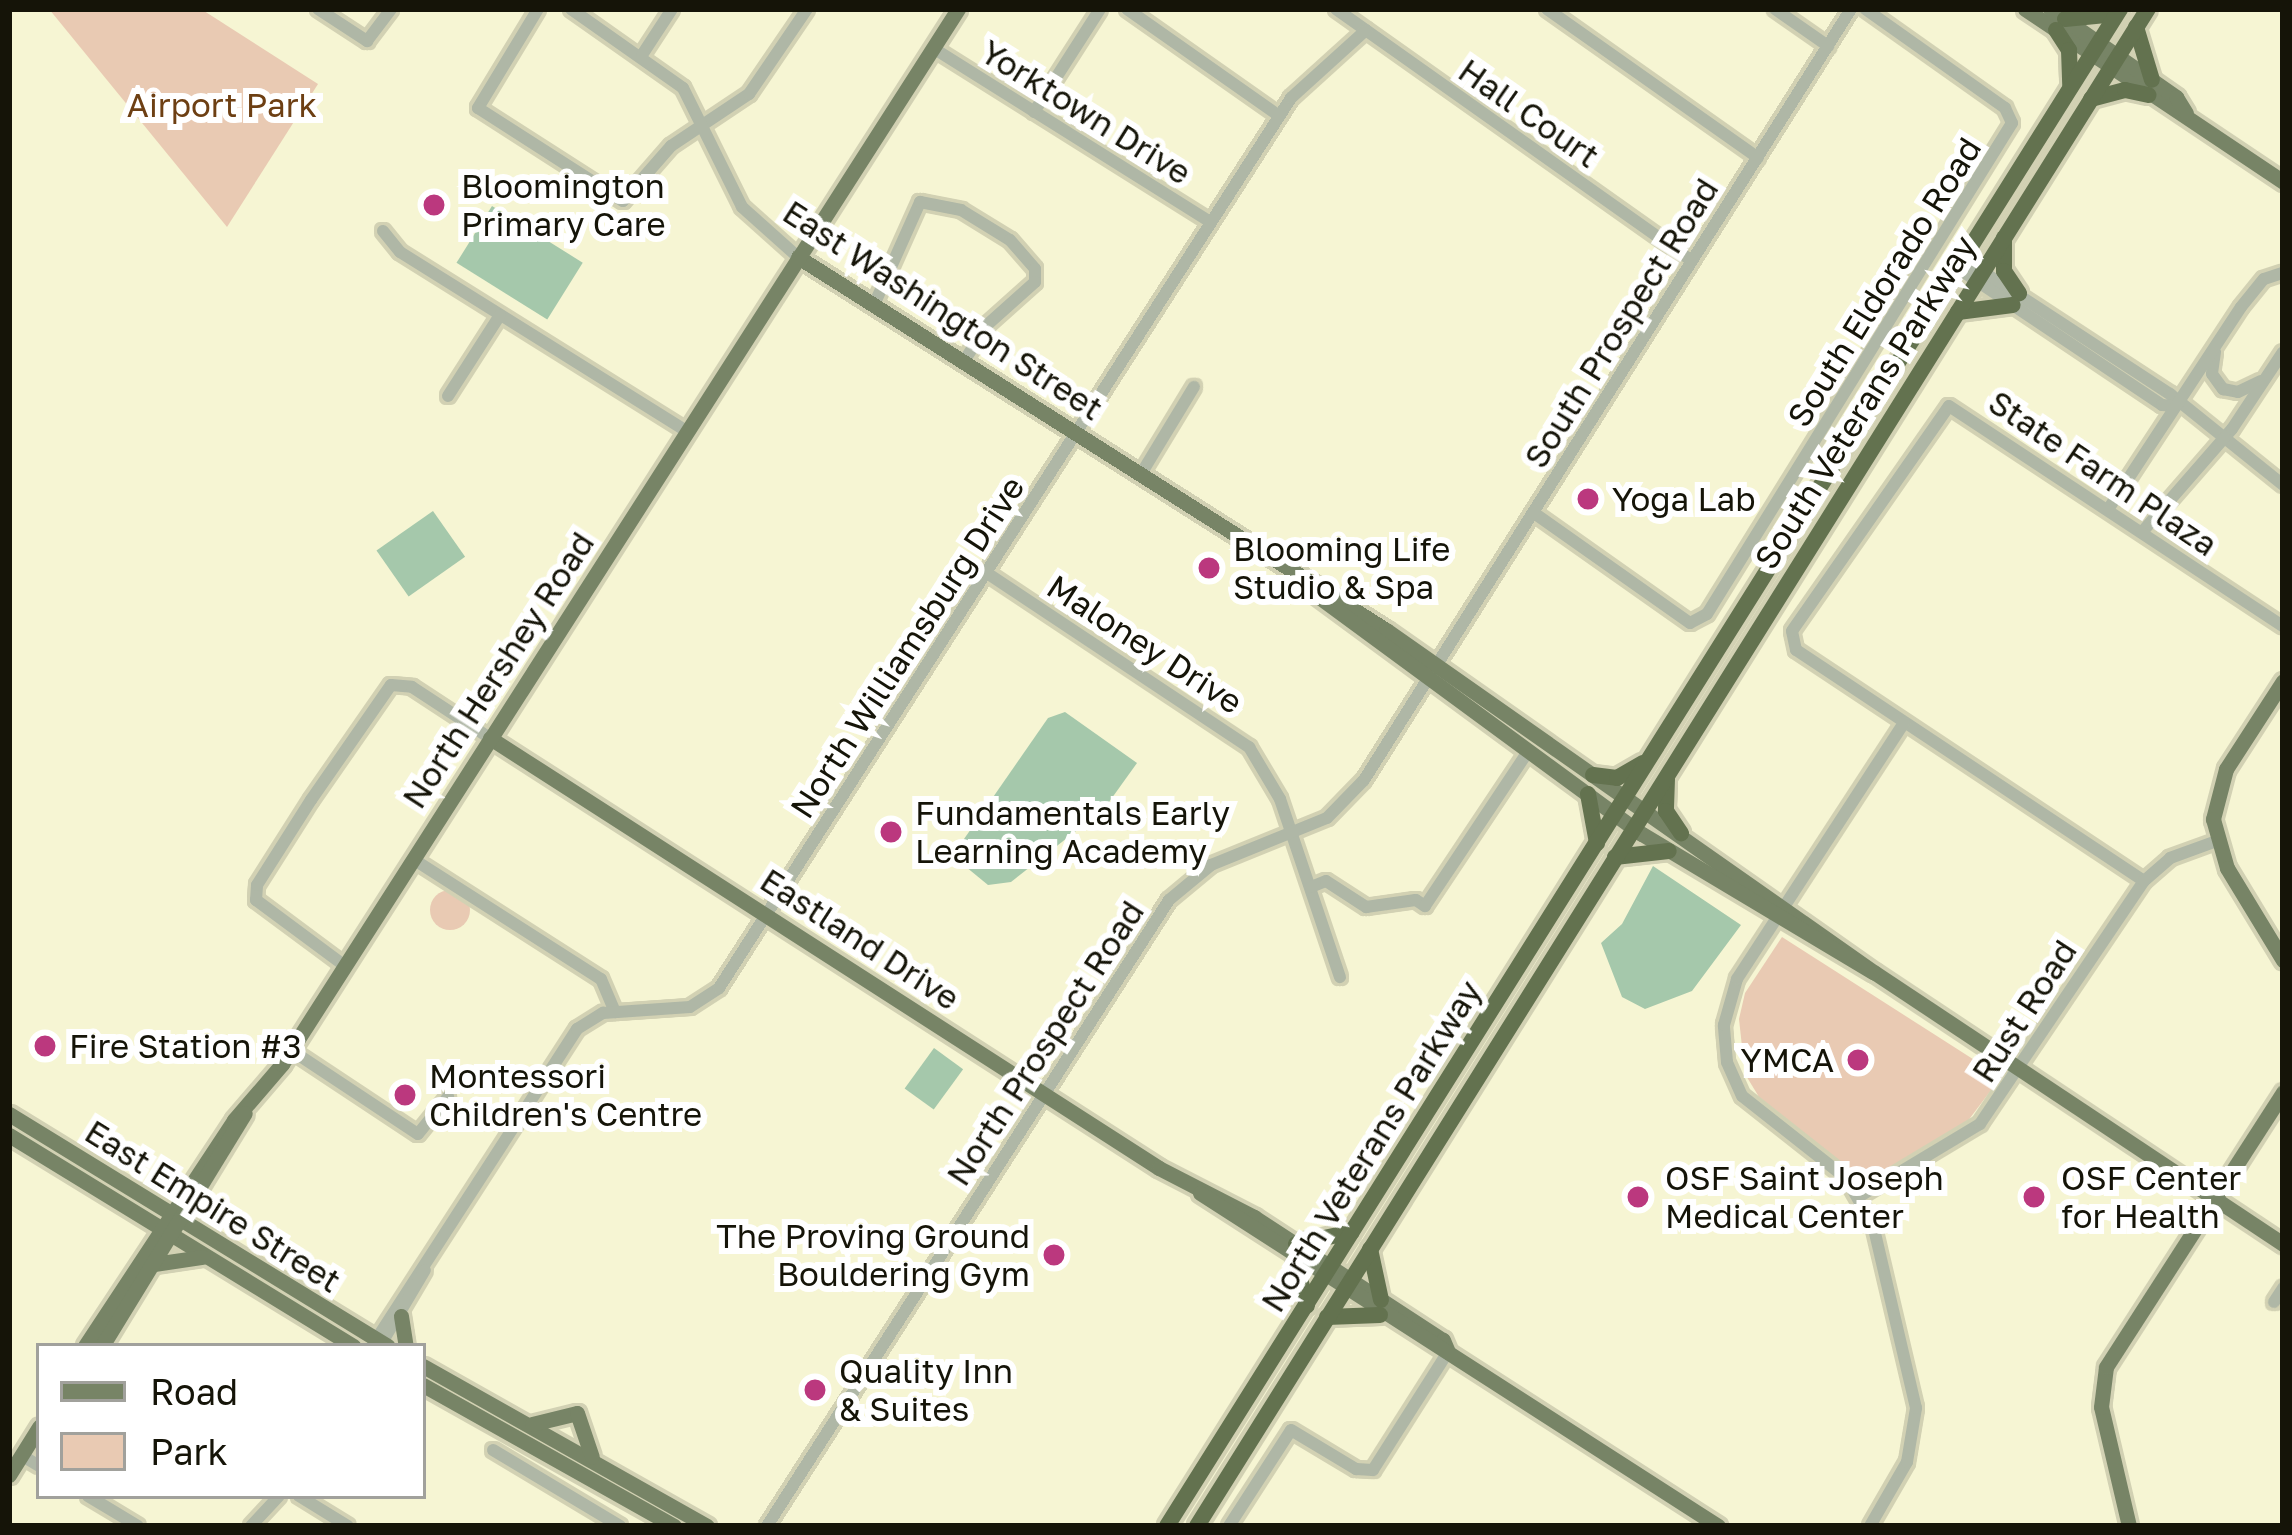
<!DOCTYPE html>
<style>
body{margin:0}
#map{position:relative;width:2292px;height:1535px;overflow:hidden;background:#f6f5d3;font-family:"Golos Text",sans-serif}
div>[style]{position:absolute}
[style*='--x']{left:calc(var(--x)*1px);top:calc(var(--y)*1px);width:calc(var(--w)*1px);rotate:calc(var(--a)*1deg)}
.green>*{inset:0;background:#e9cab3}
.round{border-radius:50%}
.water>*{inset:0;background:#a5c8ab;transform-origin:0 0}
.roads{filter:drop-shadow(3px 0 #d2d1b3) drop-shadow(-3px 0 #d2d1b3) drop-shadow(0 3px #d2d1b3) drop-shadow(0 -3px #d2d1b3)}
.minor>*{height:12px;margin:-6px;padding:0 6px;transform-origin:6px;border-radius:6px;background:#afb7a6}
.major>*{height:15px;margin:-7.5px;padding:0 7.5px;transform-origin:7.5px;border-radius:7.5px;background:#778466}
.highway>*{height:16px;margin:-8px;padding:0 8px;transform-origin:8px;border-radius:8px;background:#63724f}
.dots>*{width:33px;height:33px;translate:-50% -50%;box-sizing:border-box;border:6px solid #fff;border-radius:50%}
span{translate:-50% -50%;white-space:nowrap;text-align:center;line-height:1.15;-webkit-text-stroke:12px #fff;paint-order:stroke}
.park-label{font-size:33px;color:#6d3f13}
.street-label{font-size:33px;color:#151408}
.poi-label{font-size:33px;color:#151408}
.left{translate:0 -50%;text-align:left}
.right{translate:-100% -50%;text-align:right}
.frame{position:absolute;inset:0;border:12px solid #151408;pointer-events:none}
.legend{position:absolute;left:36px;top:1343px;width:390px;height:156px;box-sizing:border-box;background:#fff;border:3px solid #a1a19c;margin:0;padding:15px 21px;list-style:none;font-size:36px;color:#151408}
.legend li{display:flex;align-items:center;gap:24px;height:60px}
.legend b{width:60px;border:3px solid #a1a19c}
</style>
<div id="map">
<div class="green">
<i style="clip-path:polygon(49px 9px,201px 9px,318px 84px,227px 227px)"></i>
<i class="round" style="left:430px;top:890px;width:40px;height:40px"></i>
<i style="clip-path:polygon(1782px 937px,2001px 1077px,1964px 1126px,1867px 1183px,1759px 1097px,1745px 1074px,1739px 1019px,1745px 993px)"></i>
</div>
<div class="water">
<i style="left:492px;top:206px;width:107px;height:67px;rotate:32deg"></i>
<i style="left:433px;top:511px;width:56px;height:69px;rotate:55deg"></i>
<i style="clip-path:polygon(1065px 712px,1137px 763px,1104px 809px,1011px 882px,988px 885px,960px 862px,964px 839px,1048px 718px)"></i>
<i style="clip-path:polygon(1653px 866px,1741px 925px,1692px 991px,1645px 1009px,1622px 997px,1601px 943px,1622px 924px)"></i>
<i style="left:934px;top:1048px;width:36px;height:50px;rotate:36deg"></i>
</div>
<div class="roads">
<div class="minor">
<i style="--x:318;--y:9;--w:59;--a:33.1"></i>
<i style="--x:367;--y:41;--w:40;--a:-53"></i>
<i style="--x:538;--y:9;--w:116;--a:121.2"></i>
<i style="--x:478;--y:108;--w:172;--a:32.7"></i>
<i style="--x:623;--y:201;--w:73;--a:-48.9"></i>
<i style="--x:671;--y:146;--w:94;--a:-33.7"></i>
<i style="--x:749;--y:94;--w:103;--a:-55.7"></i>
<i style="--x:571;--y:9;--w:137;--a:35.2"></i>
<i style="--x:683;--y:88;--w:133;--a:63.6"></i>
<i style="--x:742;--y:207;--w:75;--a:41.8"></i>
<i style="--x:1127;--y:9;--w:186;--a:35.1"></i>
<i style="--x:1336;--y:9;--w:436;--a:35.3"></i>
<i style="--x:1547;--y:9;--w:258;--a:35.2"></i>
<i style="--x:1775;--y:9;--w:65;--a:34.9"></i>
<i style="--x:933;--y:48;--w:327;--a:32.1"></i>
<i style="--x:642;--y:55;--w:55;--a:-56.9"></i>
<i style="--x:1034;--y:112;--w:122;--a:-57.3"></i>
<i style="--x:383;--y:231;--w:27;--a:51"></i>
<i style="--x:400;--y:252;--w:337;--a:32"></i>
<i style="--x:1962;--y:258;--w:249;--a:33.2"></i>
<i style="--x:2170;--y:394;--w:145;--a:38.8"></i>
<i style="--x:1956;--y:267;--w:248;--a:33.8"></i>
<i style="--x:2162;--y:405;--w:14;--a:4"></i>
<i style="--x:874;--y:305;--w:113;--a:-65.9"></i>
<i style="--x:920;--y:202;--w:42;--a:11"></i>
<i style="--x:961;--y:210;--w:57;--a:31.5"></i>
<i style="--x:1010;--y:240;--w:38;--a:49"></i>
<i style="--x:1035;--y:269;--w:13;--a:90"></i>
<i style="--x:1035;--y:282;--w:63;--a:138.2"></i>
<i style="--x:988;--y:324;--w:44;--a:123"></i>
<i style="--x:2215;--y:352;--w:22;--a:98"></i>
<i style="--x:2212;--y:374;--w:19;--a:54"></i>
<i style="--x:2223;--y:389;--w:15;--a:11"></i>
<i style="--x:2238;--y:392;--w:25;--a:-26"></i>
<i style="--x:448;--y:396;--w:96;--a:-57.3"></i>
<i style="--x:1141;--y:474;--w:102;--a:-58.7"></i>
<i style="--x:2109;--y:508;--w:240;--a:-56.7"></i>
<i style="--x:2241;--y:307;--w:36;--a:-51"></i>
<i style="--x:2264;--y:279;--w:20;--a:-18"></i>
<i style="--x:1534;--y:513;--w:191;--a:35.2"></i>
<i style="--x:1690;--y:623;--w:19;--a:-28"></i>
<i style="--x:1707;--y:614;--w:578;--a:-58.15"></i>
<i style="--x:2012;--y:123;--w:17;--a:-115"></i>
<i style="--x:2005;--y:108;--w:171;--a:-144.7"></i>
<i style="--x:2143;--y:531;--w:135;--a:-48.9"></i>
<i style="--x:2232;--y:429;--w:92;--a:-56.5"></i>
<i style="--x:987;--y:573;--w:315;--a:33.6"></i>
<i style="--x:1249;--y:747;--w:61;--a:59.2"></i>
<i style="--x:1280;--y:799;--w:188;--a:71.4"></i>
<i style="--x:413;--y:859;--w:223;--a:32.6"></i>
<i style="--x:601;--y:979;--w:36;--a:67"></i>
<i style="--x:2144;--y:881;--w:418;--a:-146.4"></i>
<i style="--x:1796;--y:650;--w:19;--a:-102"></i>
<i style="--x:1792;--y:631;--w:274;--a:-55.1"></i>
<i style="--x:1949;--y:406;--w:400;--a:33.4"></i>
<i style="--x:1311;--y:887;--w:16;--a:-22"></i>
<i style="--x:1326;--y:881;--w:48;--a:33"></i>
<i style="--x:1366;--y:907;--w:50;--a:-8"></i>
<i style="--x:1416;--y:900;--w:11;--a:34"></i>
<i style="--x:1425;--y:906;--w:187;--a:-56.3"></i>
<i style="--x:345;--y:966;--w:111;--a:-143.4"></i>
<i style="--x:256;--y:900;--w:15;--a:-86"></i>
<i style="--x:257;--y:885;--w:101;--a:-57.6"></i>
<i style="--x:311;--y:800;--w:140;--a:-55.2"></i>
<i style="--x:391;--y:685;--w:21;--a:5"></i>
<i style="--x:412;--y:687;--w:93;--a:33.2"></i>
<i style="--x:291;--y:1050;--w:152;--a:33.5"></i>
<i style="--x:418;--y:1134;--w:48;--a:-51"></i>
<i style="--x:1860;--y:1196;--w:140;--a:-31"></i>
<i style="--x:1980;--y:1124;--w:293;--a:-56"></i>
<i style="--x:2144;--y:881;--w:35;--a:-41"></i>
<i style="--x:2170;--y:858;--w:50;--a:-19.9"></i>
<i style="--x:2274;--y:1302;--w:17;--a:-57"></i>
<i style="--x:372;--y:1346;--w:378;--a:-57.1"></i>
<i style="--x:577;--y:1029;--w:31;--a:-32"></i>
<i style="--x:603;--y:1013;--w:87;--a:-3.9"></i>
<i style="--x:690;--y:1007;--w:35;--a:-33"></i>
<i style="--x:719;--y:988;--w:1058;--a:-57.27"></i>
<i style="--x:1291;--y:98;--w:101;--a:-42.2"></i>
<i style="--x:380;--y:1346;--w:88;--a:-59.4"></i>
<i style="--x:493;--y:1450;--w:148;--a:30.9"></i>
<i style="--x:21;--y:1455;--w:21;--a:31"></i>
<i style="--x:88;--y:1496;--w:58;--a:31"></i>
<i style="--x:299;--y:1496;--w:57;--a:31.5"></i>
<i style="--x:251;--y:1526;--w:41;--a:-47"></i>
<i style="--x:767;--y:1526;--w:744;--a:-57.29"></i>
<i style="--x:1169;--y:900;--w:55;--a:-39.8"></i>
<i style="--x:1211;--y:865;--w:125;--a:-22.1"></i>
<i style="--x:1327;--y:818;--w:53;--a:-45.8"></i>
<i style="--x:1364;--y:780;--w:912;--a:-57.72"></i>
<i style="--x:1229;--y:1526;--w:114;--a:-57.1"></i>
<i style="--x:1291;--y:1430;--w:76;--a:31"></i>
<i style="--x:1356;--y:1469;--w:17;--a:3"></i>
<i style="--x:1373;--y:1470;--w:140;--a:-57.6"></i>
<i style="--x:1870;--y:1526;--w:74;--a:-60"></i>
<i style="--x:1907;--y:1462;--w:55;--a:-80.5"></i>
<i style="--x:1916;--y:1408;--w:188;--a:-103.2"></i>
<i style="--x:1873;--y:1225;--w:54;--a:-119.9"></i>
<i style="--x:1846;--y:1178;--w:132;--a:-141.7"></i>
<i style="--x:1742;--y:1096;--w:37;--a:-114"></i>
<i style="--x:1727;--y:1062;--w:37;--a:-95"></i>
<i style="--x:1724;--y:1025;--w:48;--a:-74.2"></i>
<i style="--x:1737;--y:979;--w:306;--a:-56.9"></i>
</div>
<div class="major">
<i style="--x:2025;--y:9;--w:311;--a:33.8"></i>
<i style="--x:2050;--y:9;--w:154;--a:34.9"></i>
<i style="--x:2176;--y:97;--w:19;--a:58"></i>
<i style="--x:798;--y:257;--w:696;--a:32.39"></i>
<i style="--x:1386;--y:630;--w:597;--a:35.05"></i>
<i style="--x:1875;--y:973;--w:490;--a:33.6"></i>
<i style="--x:1308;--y:589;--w:414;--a:36.3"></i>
<i style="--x:1642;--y:834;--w:269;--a:30.9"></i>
<i style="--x:2283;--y:681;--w:105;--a:122.9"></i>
<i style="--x:2226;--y:769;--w:52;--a:104.6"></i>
<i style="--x:2213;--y:819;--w:51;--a:74.1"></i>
<i style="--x:2227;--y:868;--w:108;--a:58.7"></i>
<i style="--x:490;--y:738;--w:795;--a:32.73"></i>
<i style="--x:1159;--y:1168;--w:107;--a:27.3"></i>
<i style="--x:1254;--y:1217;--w:225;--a:33.1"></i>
<i style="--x:1443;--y:1340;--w:13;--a:67"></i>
<i style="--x:9;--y:1114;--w:444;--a:31.5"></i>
<i style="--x:9;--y:1135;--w:404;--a:31.5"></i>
<i style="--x:1200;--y:1193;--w:616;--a:32.74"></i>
<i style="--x:154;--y:1264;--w:49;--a:-8.3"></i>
<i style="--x:401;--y:1316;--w:30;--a:81"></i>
<i style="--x:85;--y:1346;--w:271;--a:-56.6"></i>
<i style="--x:234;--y:1120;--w:74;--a:-49.4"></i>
<i style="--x:282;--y:1064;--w:1253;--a:-57.35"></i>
<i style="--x:102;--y:1346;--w:273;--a:-58.5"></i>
<i style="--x:423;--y:1366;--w:326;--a:29.4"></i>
<i style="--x:423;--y:1385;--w:288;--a:29.3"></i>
<i style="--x:532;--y:1424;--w:46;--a:-13.7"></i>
<i style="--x:577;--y:1413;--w:46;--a:71.2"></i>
<i style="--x:9;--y:1475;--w:57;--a:-58"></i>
<i style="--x:2129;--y:1526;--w:122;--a:-103.2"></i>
<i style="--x:2101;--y:1407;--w:40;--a:-82.9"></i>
<i style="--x:2106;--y:1367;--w:327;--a:-57.2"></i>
</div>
<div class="highway">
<i style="--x:2065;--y:19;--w:51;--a:-5.6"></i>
<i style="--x:2136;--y:27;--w:55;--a:73.2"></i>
<i style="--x:2056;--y:30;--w:24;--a:57"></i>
<i style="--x:2069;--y:50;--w:35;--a:88"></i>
<i style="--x:2091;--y:99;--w:35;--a:-15"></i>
<i style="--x:2125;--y:90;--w:24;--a:12"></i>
<i style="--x:2004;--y:238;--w:33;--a:90"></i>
<i style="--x:2004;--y:271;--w:27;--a:56"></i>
<i style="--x:1958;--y:312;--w:55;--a:-7.3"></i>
<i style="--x:1593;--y:775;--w:24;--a:7"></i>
<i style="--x:1617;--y:778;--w:30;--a:-30"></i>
<i style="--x:1667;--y:779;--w:32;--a:92"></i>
<i style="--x:1666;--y:811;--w:27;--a:56"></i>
<i style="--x:1588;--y:794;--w:50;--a:79.6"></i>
<i style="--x:1615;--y:857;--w:54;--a:-6.3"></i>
<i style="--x:1296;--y:1244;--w:57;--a:-12.1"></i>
<i style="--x:1370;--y:1249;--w:52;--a:77.8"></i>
<i style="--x:1295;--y:1260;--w:47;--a:75.1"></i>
<i style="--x:1327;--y:1317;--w:53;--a:-2.2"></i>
<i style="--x:1167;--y:1526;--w:1792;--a:-57.86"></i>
<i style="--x:1197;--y:1526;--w:1790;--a:-57.92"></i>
</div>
</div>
<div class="dots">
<i style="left:434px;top:205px;background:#bb387e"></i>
<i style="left:1588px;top:499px;background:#bb387e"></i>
<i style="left:1209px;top:568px;background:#bb387e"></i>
<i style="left:891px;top:832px;background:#bb387e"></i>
<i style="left:45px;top:1046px;background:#bb387e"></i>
<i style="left:1858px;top:1060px;background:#bb387e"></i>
<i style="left:405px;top:1095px;background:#bb387e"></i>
<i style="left:1638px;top:1197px;background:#bb387e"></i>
<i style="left:2034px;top:1197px;background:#bb387e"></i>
<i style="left:1054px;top:1255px;background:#bb387e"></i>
<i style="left:815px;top:1390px;background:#bb387e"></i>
</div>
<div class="park-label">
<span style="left:222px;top:105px">Airport Park</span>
</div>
<div class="street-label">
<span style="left:1086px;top:112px;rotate:32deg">Yorktown Drive</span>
<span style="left:1529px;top:113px;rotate:35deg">Hall Court</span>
<span style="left:1884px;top:282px;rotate:-58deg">South Eldorado Road</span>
<span style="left:943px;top:310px;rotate:33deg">East Washington Street</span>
<span style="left:1621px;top:323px;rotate:-58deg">South Prospect Road</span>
<span style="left:1865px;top:402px;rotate:-58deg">South Veterans Parkway</span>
<span style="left:2103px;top:473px;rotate:34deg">State Farm Plaza</span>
<span style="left:1145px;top:644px;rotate:33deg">Maloney Drive</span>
<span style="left:907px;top:647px;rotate:-57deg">North Williamsburg Drive</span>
<span style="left:498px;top:670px;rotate:-57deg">North Hershey Road</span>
<span style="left:860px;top:939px;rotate:33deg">Eastland Drive</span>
<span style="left:2024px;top:1011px;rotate:-57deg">Rust Road</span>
<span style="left:1045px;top:1043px;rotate:-57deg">North Prospect Road</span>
<span style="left:1371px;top:1146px;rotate:-58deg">North Veterans Parkway</span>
<span style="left:213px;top:1206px;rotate:32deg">East Empire Street</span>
</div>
<div class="poi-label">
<span class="left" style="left:461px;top:205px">Bloomington<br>Primary Care</span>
<span class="left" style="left:1612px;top:499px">Yoga Lab</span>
<span class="left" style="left:1233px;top:568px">Blooming Life<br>Studio &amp; Spa</span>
<span class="left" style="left:915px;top:832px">Fundamentals Early<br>Learning Academy</span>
<span class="left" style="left:69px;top:1046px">Fire Station #3</span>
<span class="right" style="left:1834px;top:1060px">YMCA</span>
<span class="left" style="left:429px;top:1095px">Montessori<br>Children's Centre</span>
<span class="left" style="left:1665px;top:1197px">OSF Saint Joseph<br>Medical Center</span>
<span class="left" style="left:2061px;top:1197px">OSF Center<br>for Health</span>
<span class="right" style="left:1030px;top:1255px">The Proving Ground<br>Bouldering Gym</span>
<span class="left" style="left:839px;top:1390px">Quality Inn<br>&amp; Suites</span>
</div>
<div class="frame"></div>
<ul class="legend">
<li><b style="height:15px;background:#778466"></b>Road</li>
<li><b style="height:33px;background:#e9cab3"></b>Park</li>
</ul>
</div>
